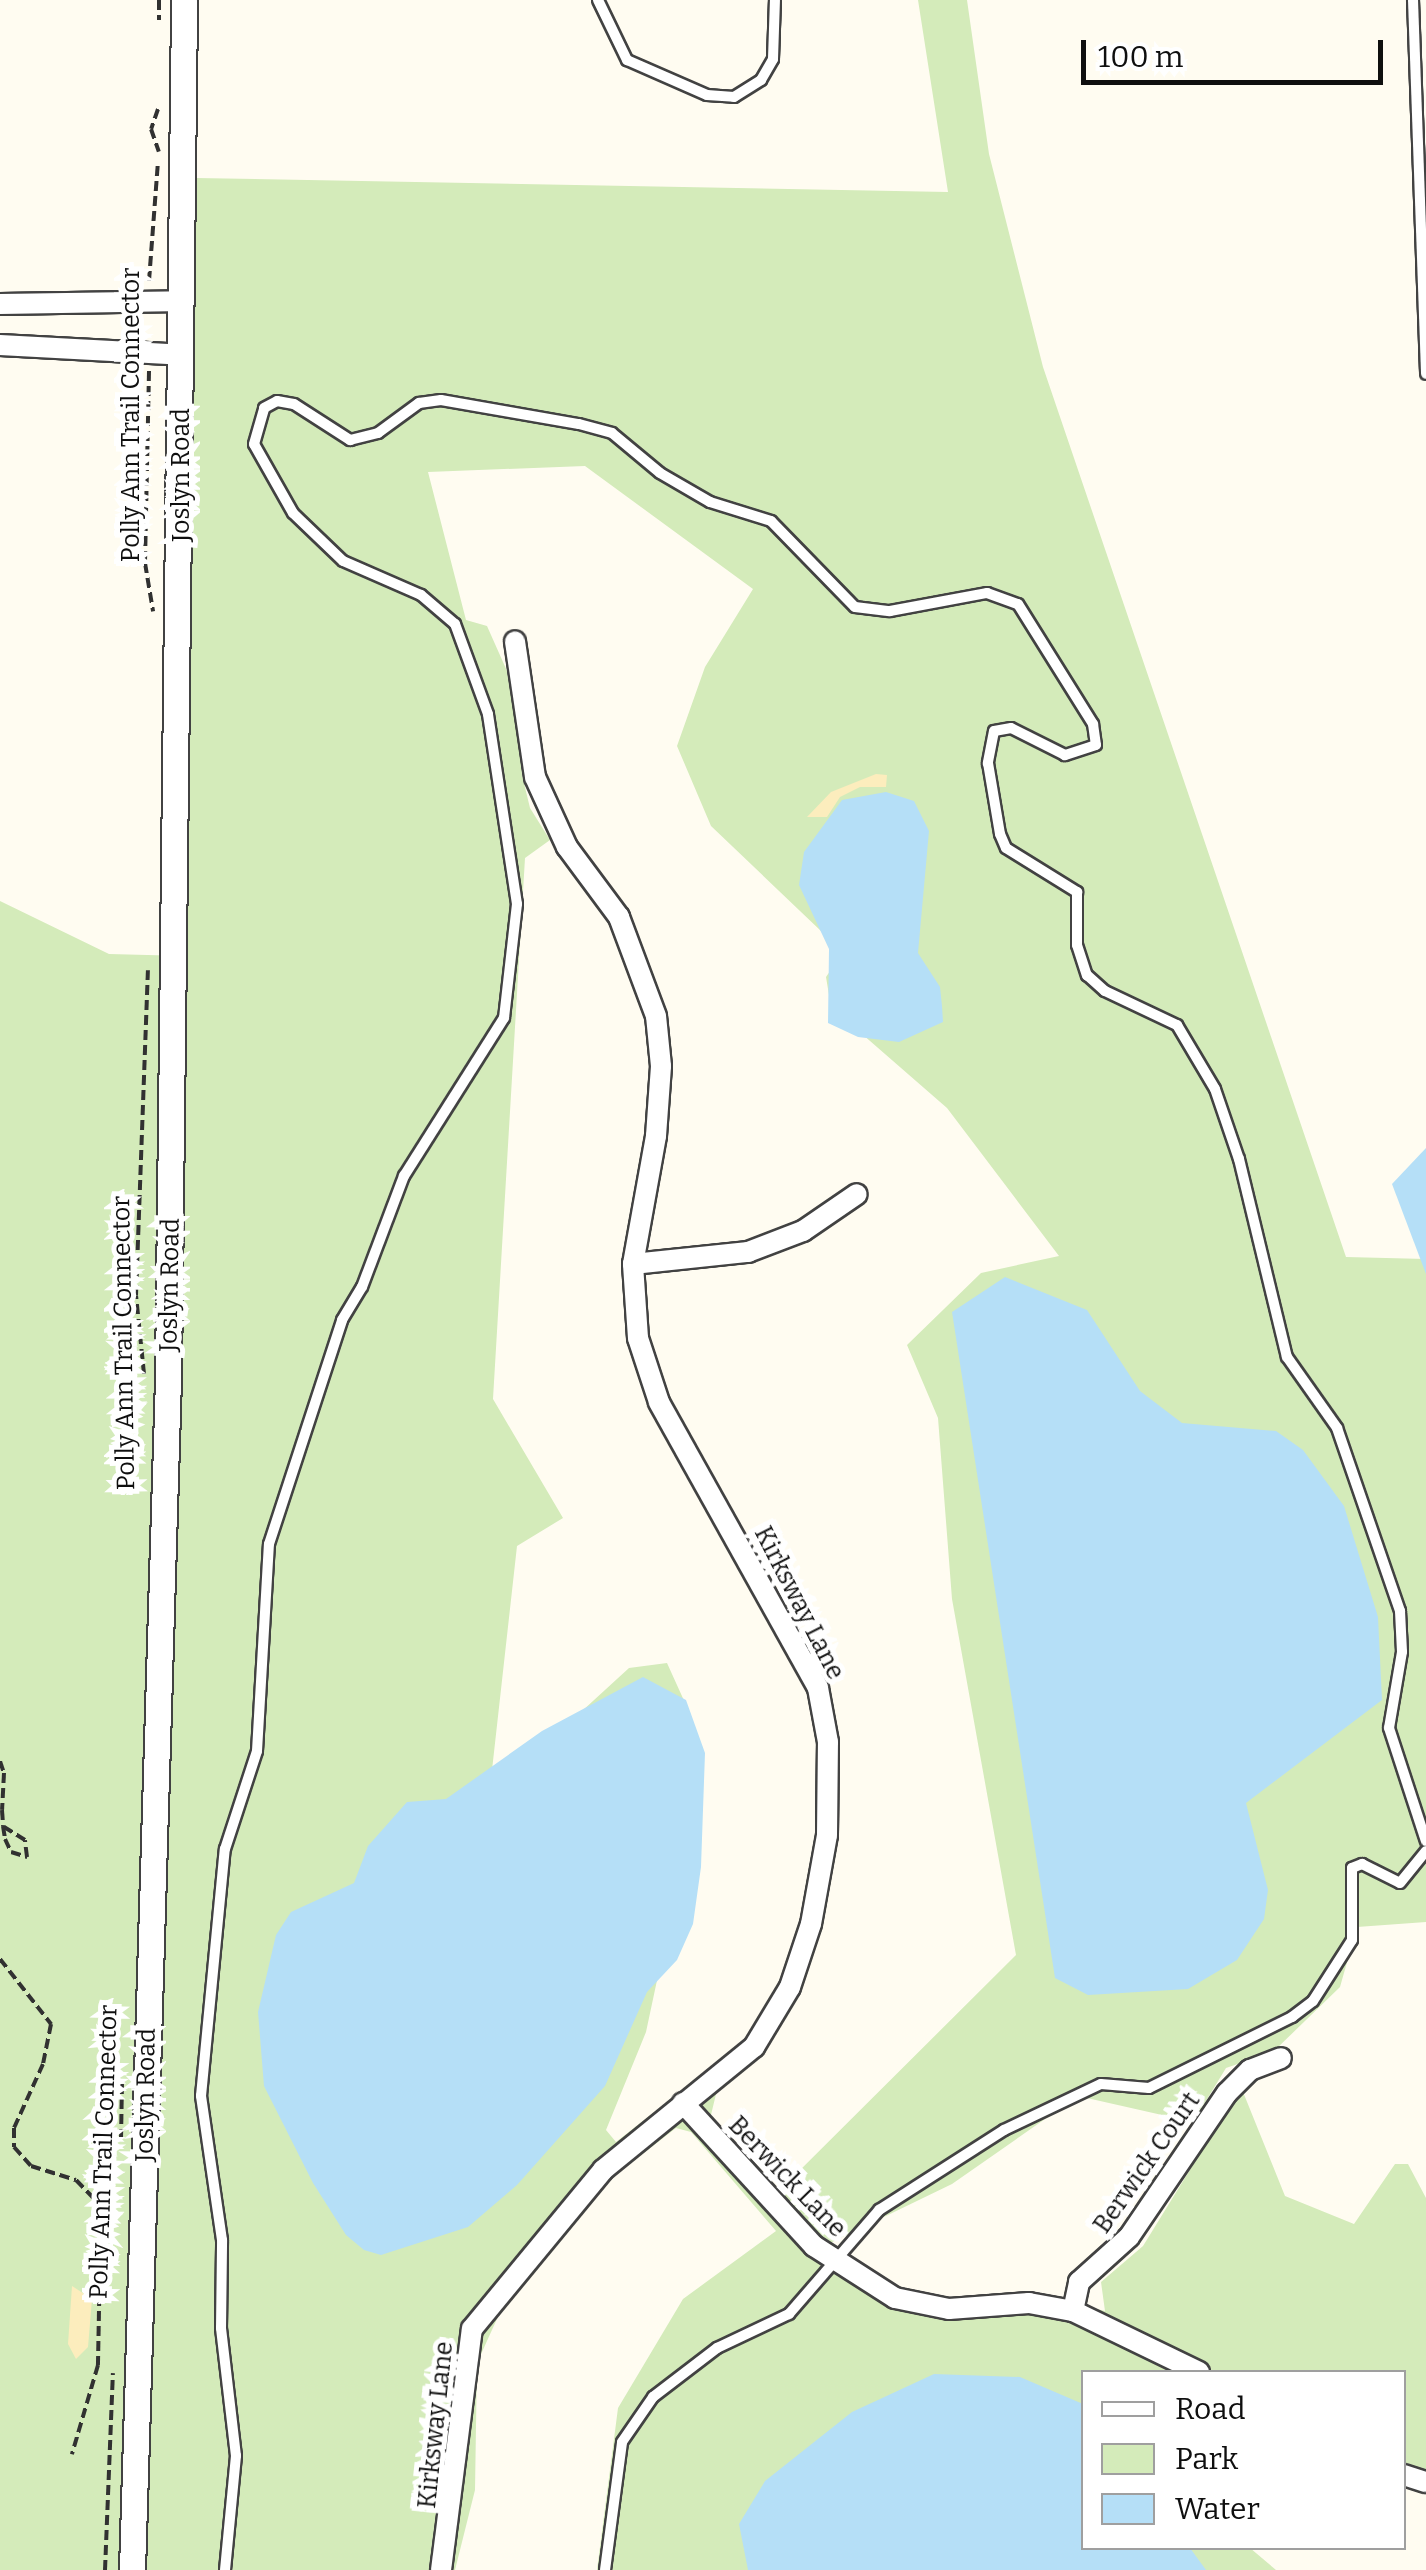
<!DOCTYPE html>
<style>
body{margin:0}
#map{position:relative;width:1426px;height:2570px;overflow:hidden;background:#fffcf1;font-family:Bitter,serif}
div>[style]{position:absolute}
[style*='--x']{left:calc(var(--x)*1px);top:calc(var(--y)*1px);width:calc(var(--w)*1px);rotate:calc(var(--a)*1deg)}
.green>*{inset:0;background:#d4ebba}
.sand>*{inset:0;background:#fcedbd}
.water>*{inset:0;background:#b5dff7}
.path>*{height:4px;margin-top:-2px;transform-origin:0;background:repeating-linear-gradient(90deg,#313131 0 10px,transparent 0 15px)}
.roads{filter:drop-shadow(2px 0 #424242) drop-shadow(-2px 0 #424242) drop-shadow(0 2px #424242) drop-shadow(0 -2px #424242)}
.service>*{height:10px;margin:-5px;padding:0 5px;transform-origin:5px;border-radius:5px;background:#fff}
.minor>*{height:20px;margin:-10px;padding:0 10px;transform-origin:10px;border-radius:10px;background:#fff}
.tertiary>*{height:25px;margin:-12.5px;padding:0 12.5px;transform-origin:12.5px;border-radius:12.5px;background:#fff}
span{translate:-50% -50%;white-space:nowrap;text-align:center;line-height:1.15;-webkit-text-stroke:10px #fff;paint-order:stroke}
.street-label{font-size:25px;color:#0f0f0f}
.legend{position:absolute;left:1081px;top:2370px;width:325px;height:180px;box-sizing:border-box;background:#fff;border:2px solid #9f9f9f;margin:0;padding:12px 18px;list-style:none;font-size:30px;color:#0f0f0f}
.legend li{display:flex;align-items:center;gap:20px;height:50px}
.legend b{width:50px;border:2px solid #9f9f9f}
.scale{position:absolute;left:1081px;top:40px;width:302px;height:45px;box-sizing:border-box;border:5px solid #0f0f0f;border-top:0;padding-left:12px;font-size:30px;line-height:35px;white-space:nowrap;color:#0f0f0f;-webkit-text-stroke:8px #fff;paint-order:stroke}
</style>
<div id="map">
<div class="green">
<i style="clip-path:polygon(evenodd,918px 0,967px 0,989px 154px,1043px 367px,1346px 1257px,1426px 1259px,1426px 1922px,1357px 1927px,1340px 1987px,1273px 2052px,1226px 2068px,1193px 2122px,1078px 2096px,952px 2184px,826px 2245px,908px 2295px,947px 2300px,1034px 2294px,1105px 2311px,1101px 2282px,1143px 2246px,1241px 2087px,1285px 2196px,1354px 2224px,1395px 2164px,1408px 2164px,1426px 2198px,1426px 2487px,1404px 2485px,1404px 2372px,1084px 2372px,1084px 2548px,1250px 2548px,1276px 2570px,597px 2570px,618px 2408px,683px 2299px,776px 2231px,691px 2132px,676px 2128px,609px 2180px,506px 2299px,477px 2363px,475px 2490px,455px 2570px,0 2570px,0 901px,109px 954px,186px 956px,196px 178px,948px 192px,918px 0,585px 466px,753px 589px,705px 667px,677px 746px,711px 826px,843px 952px,826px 977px,831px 1007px,947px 1108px,1059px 1256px,981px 1273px,907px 1345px,938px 1418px,952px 1599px,1016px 1955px,775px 2195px,710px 2119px,717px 2090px,703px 2074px,616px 2142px,606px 2130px,646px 2032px,669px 1924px,691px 1716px,667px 1663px,629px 1668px,534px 1755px,491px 1779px,517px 1546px,563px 1518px,493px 1399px,525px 858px,550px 840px,530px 808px,522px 775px,519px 698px,487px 626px,466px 620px,428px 472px,585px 466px)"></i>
</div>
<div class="sand">
<i style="clip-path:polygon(876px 774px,887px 775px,886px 787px,860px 787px,840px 797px,827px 817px,807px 817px,831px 792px)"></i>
<i style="clip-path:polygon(72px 2286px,92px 2299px,88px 2347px,76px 2359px,68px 2344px)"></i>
</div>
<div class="water">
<i style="clip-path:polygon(886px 792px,914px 801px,929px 831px,918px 953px,940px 987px,942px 1006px,943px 1022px,899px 1042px,858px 1037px,828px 1023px,829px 949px,799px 885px,804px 852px,842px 800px)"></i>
<i style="clip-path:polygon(1426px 1148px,1426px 1274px,1392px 1184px)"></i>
<i style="clip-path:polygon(1005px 1277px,1087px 1310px,1140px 1391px,1182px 1423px,1276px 1431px,1303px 1450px,1344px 1506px,1378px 1617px,1382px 1700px,1246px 1803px,1268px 1890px,1264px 1919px,1237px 1960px,1188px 1989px,1088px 1995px,1055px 1978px,952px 1312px)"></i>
<i style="clip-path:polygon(643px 1677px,686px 1700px,705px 1753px,701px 1867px,693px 1924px,677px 1960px,647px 1992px,605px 2086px,517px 2185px,468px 2227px,381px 2255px,364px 2250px,346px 2235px,313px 2183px,264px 2086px,258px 2012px,276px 1935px,291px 1912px,354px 1883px,368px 1846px,407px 1802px,446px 1799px,542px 1731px)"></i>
<i style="clip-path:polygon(934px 2374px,1020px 2377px,1083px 2404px,1084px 2548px,1190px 2548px,1206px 2570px,748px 2570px,739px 2524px,765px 2481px,852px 2412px)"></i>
</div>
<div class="path">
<i style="--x:159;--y:0;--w:20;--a:90"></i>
<i style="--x:158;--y:109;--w:21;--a:109"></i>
<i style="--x:151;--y:129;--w:24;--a:71"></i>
<i style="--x:149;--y:281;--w:120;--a:-85.7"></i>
<i style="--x:149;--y:371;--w:192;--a:91.2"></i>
<i style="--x:145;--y:563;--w:49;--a:80.5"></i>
<i style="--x:144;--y:1374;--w:79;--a:-95.8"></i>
<i style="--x:136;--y:1295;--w:325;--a:-87.9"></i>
<i style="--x:0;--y:1761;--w:13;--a:72"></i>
<i style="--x:4;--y:1773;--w:37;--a:93"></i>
<i style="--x:2;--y:1810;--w:16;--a:86"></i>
<i style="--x:3;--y:1826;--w:13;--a:81"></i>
<i style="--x:5;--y:1839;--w:14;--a:65"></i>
<i style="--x:11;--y:1852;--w:17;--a:17"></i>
<i style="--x:27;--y:1857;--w:17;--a:-97"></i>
<i style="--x:25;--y:1840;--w:26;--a:-148"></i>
<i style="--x:0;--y:1959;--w:83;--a:51.9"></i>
<i style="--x:51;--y:2024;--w:41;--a:101.3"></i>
<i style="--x:43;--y:2064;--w:70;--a:114.4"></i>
<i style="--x:14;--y:2128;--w:19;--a:90"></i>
<i style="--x:14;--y:2147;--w:25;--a:48"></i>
<i style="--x:31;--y:2166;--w:47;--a:17.3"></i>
<i style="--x:76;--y:2180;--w:36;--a:46"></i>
<i style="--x:101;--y:2206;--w:159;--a:91.1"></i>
<i style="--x:98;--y:2365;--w:93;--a:106.3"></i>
<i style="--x:121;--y:2139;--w:56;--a:-89"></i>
<i style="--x:105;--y:2570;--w:197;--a:-87.7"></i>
</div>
<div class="roads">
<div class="service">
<i style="--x:598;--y:0;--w:67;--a:64.2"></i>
<i style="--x:627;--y:60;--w:87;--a:23.6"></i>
<i style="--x:707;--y:95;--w:27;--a:4"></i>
<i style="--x:734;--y:97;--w:32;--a:-32"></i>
<i style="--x:761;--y:80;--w:24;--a:-60"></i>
<i style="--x:773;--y:59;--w:59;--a:-88.1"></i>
<i style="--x:1413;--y:0;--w:374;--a:88"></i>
<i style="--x:225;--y:2570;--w:115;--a:-84.5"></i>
<i style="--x:236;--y:2456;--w:129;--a:-96.7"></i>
<i style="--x:221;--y:2328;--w:88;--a:-89.3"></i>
<i style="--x:222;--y:2240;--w:146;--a:-98.3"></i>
<i style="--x:201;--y:2096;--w:248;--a:-84.5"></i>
<i style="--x:225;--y:1849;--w:103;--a:-71.9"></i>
<i style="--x:257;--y:1751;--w:207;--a:-86.7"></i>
<i style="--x:269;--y:1544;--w:236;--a:-71.9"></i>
<i style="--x:342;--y:1320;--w:39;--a:-59"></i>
<i style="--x:362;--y:1287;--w:119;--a:-69.3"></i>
<i style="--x:404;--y:1176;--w:187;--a:-57.7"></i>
<i style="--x:504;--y:1018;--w:115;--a:-83.5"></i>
<i style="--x:517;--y:904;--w:192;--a:-98.7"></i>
<i style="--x:488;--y:714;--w:96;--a:-110.1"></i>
<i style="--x:455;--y:624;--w:45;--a:-139.5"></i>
<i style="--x:421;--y:595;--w:85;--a:-156.4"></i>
<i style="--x:343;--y:561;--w:69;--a:-136.2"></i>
<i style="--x:293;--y:513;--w:79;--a:-119.5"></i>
<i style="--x:254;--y:444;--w:37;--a:-74"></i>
<i style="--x:264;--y:408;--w:15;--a:-28"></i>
<i style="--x:277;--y:401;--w:17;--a:10"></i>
<i style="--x:294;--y:404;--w:67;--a:32.7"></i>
<i style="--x:350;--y:440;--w:29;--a:-14"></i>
<i style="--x:378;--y:433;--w:51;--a:-36.2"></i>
<i style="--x:419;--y:403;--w:22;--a:-8"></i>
<i style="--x:441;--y:400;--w:140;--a:9.9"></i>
<i style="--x:579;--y:424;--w:34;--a:15"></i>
<i style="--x:612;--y:433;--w:62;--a:39.8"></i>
<i style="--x:660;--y:473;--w:58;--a:30.1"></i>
<i style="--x:710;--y:502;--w:64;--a:17.3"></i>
<i style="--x:771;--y:521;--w:120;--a:45.7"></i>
<i style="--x:855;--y:607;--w:35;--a:7"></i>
<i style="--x:890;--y:611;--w:99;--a:-10.5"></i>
<i style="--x:987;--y:593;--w:33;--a:20"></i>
<i style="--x:1018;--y:604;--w:142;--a:58"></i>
<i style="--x:1093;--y:724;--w:21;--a:82"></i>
<i style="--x:1096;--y:745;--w:33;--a:162"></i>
<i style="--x:1065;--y:755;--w:60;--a:-153.4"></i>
<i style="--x:1011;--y:728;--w:17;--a:170"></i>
<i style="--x:994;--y:731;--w:33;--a:101"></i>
<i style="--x:988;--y:763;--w:72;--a:80.4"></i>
<i style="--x:1000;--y:834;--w:15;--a:67"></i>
<i style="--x:1006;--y:848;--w:84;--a:31.8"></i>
<i style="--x:1077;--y:892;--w:53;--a:90"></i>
<i style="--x:1077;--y:945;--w:32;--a:72"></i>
<i style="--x:1087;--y:975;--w:24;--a:42"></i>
<i style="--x:1105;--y:991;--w:80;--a:25.3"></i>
<i style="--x:1177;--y:1025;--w:74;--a:59.3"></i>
<i style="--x:1215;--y:1089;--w:74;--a:71.1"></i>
<i style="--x:1239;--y:1159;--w:204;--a:76.4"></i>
<i style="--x:1287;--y:1357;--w:87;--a:54.8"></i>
<i style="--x:1337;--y:1428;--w:194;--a:71"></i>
<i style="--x:1400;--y:1611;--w:41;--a:87.2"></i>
<i style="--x:1402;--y:1652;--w:77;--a:99.7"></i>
<i style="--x:1389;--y:1728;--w:119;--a:71.9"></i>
<i style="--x:605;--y:2570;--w:129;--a:-82.4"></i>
<i style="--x:622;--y:2442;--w:55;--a:-55.4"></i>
<i style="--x:653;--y:2397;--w:81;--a:-37.4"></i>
<i style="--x:717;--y:2348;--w:80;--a:-25.3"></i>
<i style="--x:789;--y:2314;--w:138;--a:-49.1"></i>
<i style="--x:879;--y:2210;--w:148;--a:-32.6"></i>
<i style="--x:1004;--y:2130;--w:107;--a:-25.4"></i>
<i style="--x:1101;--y:2084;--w:48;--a:4.8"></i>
<i style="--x:1149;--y:2088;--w:160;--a:-26.4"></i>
<i style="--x:1292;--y:2017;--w:26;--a:-37"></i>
<i style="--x:1313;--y:2001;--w:72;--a:-57.4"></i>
<i style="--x:1352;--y:1940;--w:72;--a:-90"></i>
<i style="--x:1352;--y:1868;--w:11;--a:-22"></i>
<i style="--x:1362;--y:1864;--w:42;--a:26.6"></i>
<i style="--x:1400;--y:1883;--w:41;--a:-50.9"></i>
</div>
<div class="minor">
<i style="--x:0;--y:304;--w:183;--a:-0.9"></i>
<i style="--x:0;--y:345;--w:182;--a:3.1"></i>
<i style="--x:633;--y:1264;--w:116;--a:-6"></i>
<i style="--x:748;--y:1252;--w:59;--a:-20.9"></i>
<i style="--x:803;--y:1231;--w:65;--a:-34.4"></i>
<i style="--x:683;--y:2103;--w:194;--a:47.5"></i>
<i style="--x:814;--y:2246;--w:96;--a:32.7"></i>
<i style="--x:895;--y:2298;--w:55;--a:11.5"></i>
<i style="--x:949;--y:2309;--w:80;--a:-4.3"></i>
<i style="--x:1029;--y:2303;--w:45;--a:10.3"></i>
<i style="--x:1073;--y:2311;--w:140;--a:25.8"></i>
<i style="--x:1073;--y:2311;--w:30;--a:-78"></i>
<i style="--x:1079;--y:2282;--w:67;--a:-42"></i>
<i style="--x:1129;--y:2237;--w:174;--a:-55.8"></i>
<i style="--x:1227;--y:2093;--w:33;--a:-45"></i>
<i style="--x:1250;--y:2070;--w:33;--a:-21"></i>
<i style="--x:1404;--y:2475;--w:23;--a:18"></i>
<i style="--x:441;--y:2570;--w:243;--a:-82.7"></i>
<i style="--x:472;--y:2329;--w:206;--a:-50.5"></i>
<i style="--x:603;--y:2170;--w:195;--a:-39.2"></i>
<i style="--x:754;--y:2047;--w:70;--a:-59"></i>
<i style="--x:790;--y:1987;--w:66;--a:-71.6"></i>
<i style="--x:811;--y:1924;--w:90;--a:-79.8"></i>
<i style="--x:827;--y:1835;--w:93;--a:-89.4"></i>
<i style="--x:828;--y:1742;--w:55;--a:-100.5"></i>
<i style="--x:818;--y:1688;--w:327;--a:-119.1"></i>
<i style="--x:659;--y:1402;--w:67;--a:-108.2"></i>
<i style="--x:638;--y:1338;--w:74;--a:-93.9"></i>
<i style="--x:633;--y:1264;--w:130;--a:-79.8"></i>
<i style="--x:656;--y:1136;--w:70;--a:-85.9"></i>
<i style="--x:661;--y:1066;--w:50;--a:-95.7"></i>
<i style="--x:656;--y:1016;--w:106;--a:-110.5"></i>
<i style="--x:619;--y:917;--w:87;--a:-126.6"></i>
<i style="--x:567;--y:847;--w:77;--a:-114.6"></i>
<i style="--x:535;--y:777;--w:137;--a:-98.4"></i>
</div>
<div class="tertiary">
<i style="--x:132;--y:2570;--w:1196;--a:-88.27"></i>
<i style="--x:168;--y:1375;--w:1375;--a:-89.33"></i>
</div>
</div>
<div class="street-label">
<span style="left:131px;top:415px;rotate:-90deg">Polly Ann Trail Connector</span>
<span style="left:181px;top:475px;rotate:-90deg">Joslyn Road</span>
<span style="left:170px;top:1285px;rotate:-89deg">Joslyn Road</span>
<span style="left:124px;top:1343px;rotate:-91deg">Polly Ann Trail Connector</span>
<span style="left:799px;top:1603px;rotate:63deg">Kirksway Lane</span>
<span style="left:146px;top:2095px;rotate:-89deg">Joslyn Road</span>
<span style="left:104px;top:2152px;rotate:-88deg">Polly Ann Trail Connector</span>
<span style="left:1147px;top:2163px;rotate:-55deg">Berwick Court</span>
<span style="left:787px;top:2177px;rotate:46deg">Berwick Lane</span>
<span style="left:436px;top:2425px;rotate:-84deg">Kirksway Lane</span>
</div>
<ul class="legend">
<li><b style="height:12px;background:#fff"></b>Road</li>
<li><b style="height:28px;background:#d4ebba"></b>Park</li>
<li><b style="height:28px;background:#b5dff7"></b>Water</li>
</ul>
<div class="scale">100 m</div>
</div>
